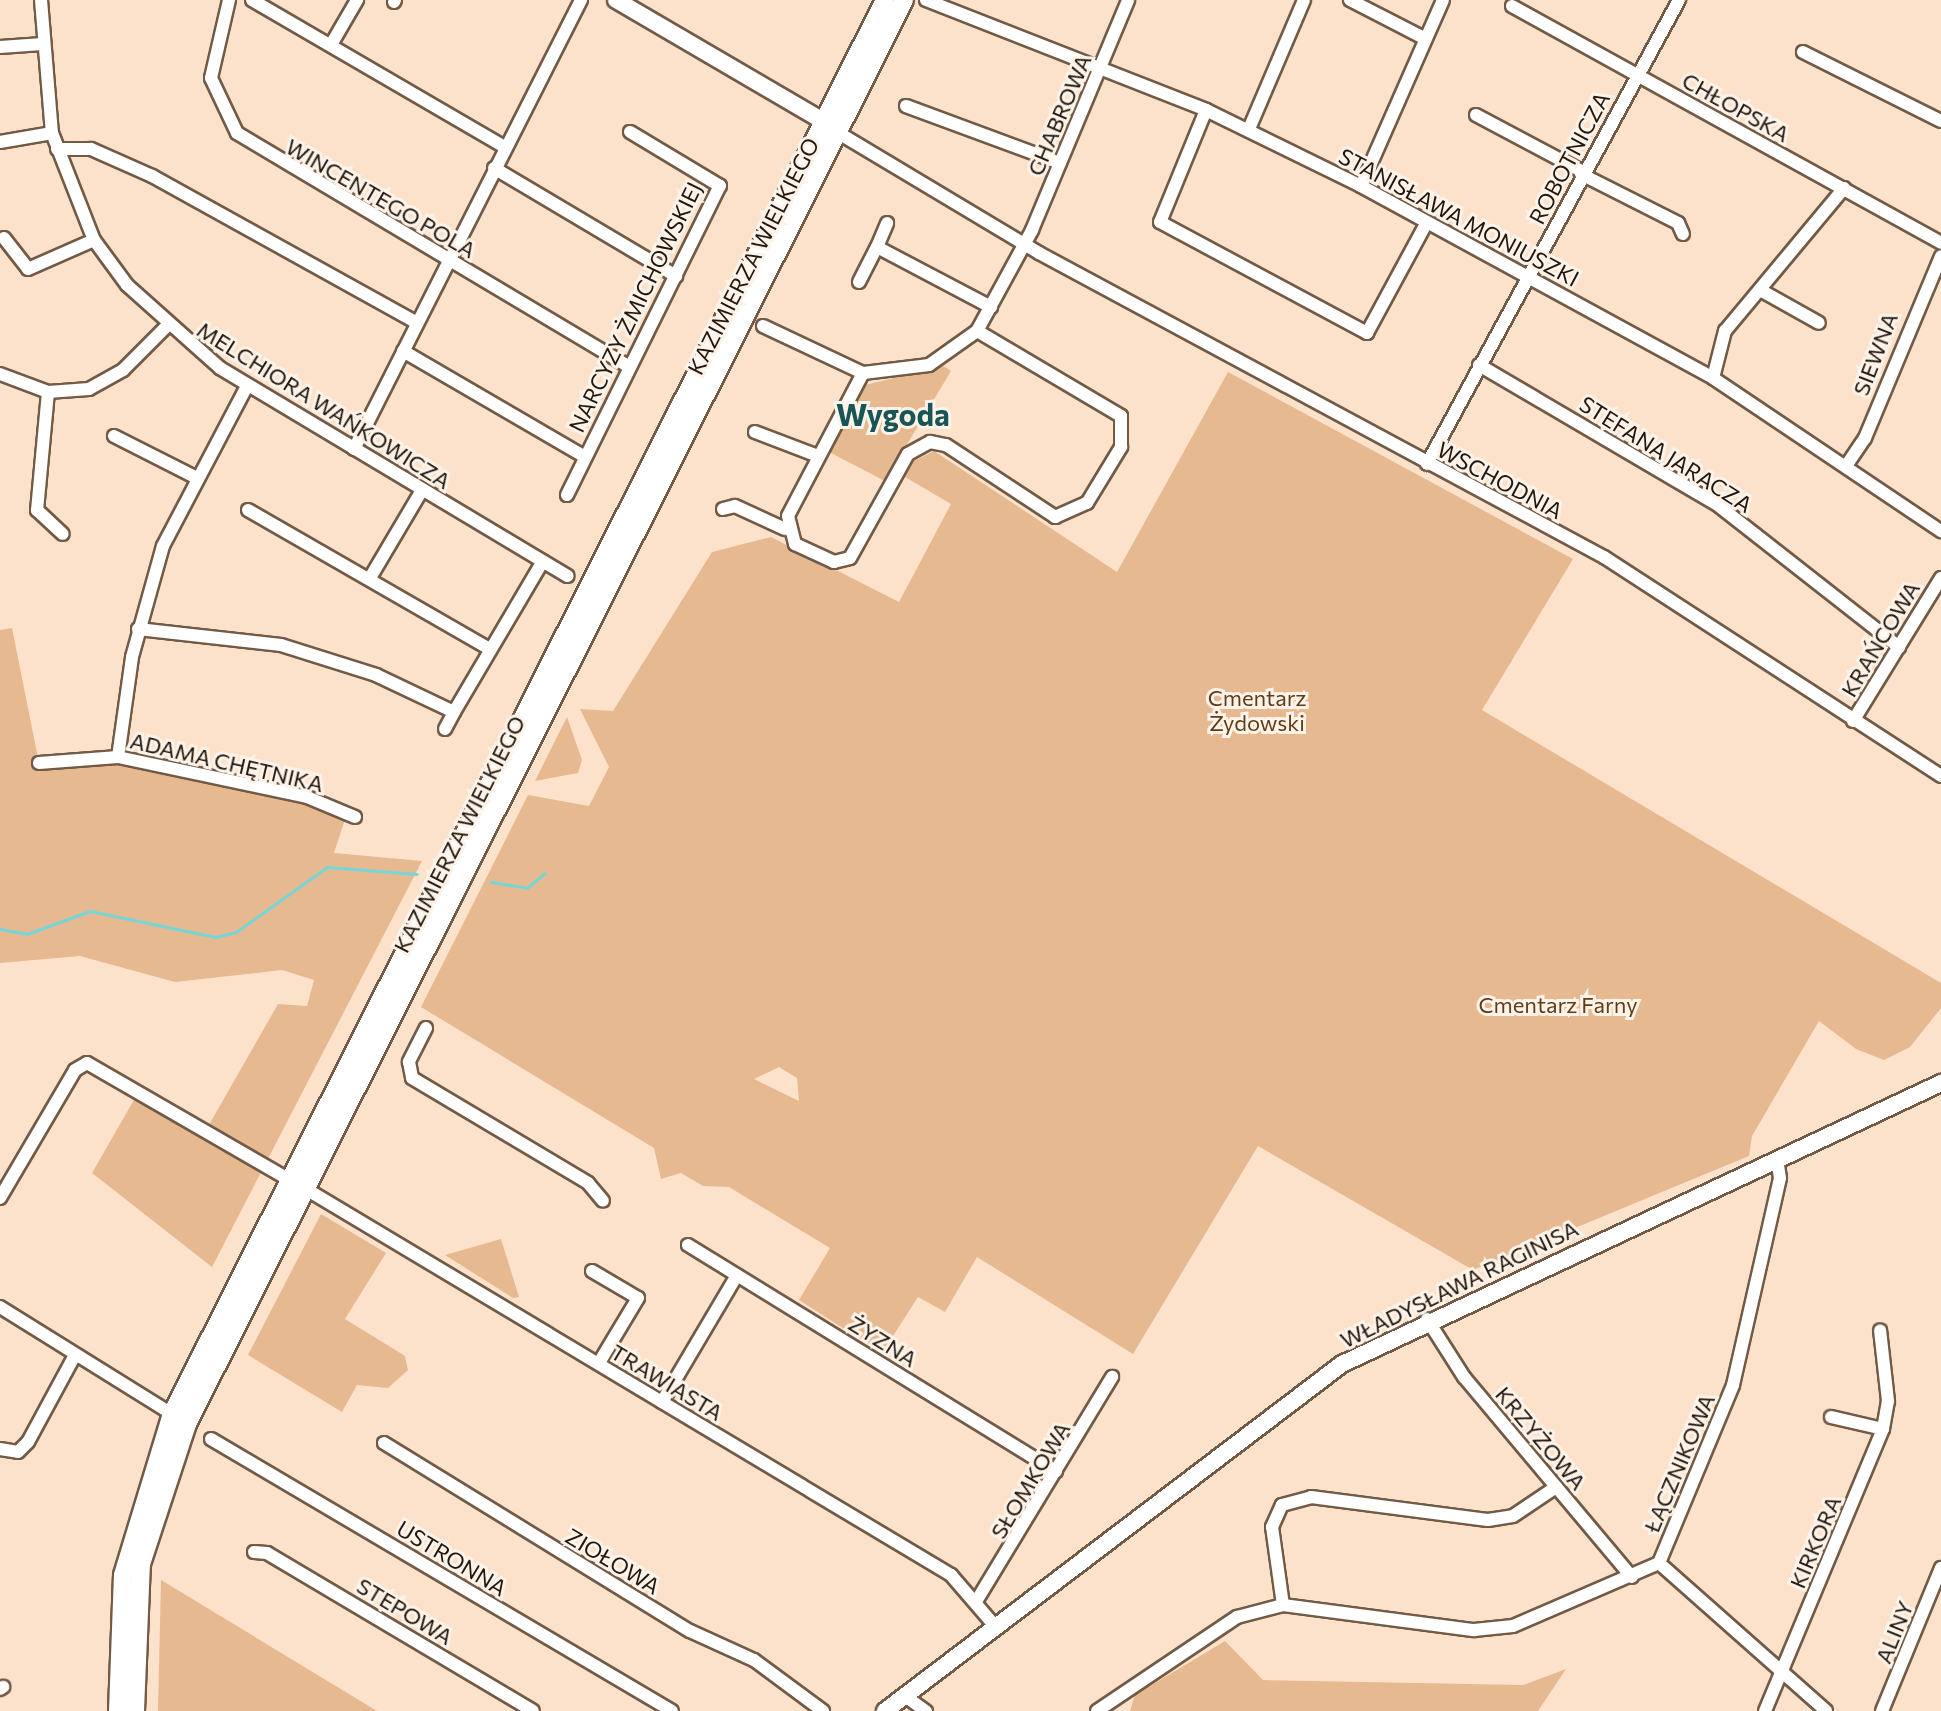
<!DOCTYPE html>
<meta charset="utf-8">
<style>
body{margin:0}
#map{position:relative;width:1941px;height:1711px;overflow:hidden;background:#fde2cb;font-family:Commissioner,sans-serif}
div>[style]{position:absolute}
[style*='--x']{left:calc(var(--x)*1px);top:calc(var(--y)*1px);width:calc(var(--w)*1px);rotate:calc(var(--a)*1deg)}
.green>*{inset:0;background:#e6b991}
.stream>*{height:3px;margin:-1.5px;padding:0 1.5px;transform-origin:1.5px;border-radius:1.5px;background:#77d5d6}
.roads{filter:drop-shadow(2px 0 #715a46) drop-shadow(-2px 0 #715a46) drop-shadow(0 2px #715a46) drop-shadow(0 -2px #715a46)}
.minor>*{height:12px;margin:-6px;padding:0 6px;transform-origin:6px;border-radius:6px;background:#fff}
.tertiary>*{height:16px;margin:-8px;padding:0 8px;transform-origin:8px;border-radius:8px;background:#fff}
.secondary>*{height:18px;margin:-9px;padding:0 9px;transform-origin:9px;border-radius:9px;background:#fff}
span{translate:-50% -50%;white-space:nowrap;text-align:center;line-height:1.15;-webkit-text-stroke:6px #fef3e9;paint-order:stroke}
.street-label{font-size:22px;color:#20170f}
.park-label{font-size:22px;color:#613c18}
.district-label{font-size:30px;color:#195556;font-weight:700}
</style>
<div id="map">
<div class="green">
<i style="clip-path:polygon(944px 366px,951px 371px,885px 481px,829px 452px,865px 385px)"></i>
<i style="clip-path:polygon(evenodd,1228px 372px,1573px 559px,1482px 710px,1941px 983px,1941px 1008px,1910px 1047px,1884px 1060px,1856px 1049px,1819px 1021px,1752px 1136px,1749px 1156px,1473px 1270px,1258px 1146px,1133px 1354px,977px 1257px,945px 1312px,918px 1297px,882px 1353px,799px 1300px,830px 1248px,729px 1187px,703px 1186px,681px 1173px,661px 1179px,654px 1148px,421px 1007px,528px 795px,589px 806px,609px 767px,580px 709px,613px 711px,712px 552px,771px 537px,899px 602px,951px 504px,905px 477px,914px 461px,934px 451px,1117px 572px,1228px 372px,779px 1067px,797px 1078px,799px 1101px,754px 1079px,779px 1067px)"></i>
<i style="clip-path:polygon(12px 628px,39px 763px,118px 757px,307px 797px,347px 813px,334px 853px,422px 861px,212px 1267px,92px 1173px,135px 1098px,202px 1137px,278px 1004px,307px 1006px,314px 980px,282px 970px,175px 982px,80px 956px,0 963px,0 630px)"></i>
<i style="clip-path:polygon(567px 717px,582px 760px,578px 773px,535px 781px)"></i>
<i style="clip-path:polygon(321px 1214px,386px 1253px,345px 1319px,405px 1356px,408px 1370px,388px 1388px,357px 1385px,342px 1412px,248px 1355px)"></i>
<i style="clip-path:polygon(501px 1239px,519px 1297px,513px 1298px,445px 1255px)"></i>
<i style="clip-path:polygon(161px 1580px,377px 1711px,158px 1711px)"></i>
<i style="clip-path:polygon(1225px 1641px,1263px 1680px,1523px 1685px,1566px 1669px,1538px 1711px,1130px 1711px,1135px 1695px)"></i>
</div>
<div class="stream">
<i style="--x:491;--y:882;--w:36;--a:9"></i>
<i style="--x:527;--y:888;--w:23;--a:-40"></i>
<i style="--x:0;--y:929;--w:27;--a:10"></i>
<i style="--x:27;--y:934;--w:67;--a:-20.1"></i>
<i style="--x:90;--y:911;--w:128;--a:11.7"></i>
<i style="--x:215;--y:937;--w:22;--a:-13"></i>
<i style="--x:236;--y:932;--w:112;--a:-35.5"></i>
<i style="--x:327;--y:867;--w:90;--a:4.4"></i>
</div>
<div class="roads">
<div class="minor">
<i style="--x:41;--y:0;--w:133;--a:85.3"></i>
<i style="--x:52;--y:133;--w:115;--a:68.6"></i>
<i style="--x:94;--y:240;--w:56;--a:53.7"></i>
<i style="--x:127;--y:285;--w:125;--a:41.7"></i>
<i style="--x:220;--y:368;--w:405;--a:30.9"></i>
<i style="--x:229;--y:0;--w:80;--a:103"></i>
<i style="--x:211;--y:78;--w:61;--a:64.7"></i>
<i style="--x:237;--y:133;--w:457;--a:30.8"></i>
<i style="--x:252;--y:0;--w:293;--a:30.2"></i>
<i style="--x:926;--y:0;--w:301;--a:21.4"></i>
<i style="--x:1206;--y:110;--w:173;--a:26.1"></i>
<i style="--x:1361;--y:186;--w:401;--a:28.6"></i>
<i style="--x:1713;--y:378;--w:275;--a:33.9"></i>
<i style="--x:1350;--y:0;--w:85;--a:27.2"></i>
<i style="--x:394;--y:2;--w:2;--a:-63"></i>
<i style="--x:1512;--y:6;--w:490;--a:28.9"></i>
<i style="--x:332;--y:43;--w:50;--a:-59.8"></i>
<i style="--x:0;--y:47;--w:39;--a:-4"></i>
<i style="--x:1803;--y:52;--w:154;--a:26.6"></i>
<i style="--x:906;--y:106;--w:164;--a:20.3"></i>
<i style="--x:1206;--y:110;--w:121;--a:112.3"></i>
<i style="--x:1160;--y:222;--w:235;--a:28.2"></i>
<i style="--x:1367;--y:333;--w:126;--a:-61.6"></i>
<i style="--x:1476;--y:115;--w:121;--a:28"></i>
<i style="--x:1249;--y:129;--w:140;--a:-66.9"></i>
<i style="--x:842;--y:135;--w:230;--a:30.9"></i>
<i style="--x:1039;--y:253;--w:642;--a:28.28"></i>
<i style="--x:1604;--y:557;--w:402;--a:33"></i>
<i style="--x:0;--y:142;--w:53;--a:-9.8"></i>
<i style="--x:57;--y:149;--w:34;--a:0"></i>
<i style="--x:91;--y:149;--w:67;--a:23.9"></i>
<i style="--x:152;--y:176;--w:303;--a:29"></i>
<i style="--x:494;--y:168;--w:212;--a:30.7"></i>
<i style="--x:1581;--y:174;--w:109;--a:26.8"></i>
<i style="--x:1678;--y:223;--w:12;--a:66"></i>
<i style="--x:1361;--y:186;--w:203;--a:-66.2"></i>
<i style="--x:4;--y:238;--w:39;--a:52"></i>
<i style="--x:28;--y:269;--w:72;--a:-23.7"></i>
<i style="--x:877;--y:247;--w:26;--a:-67"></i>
<i style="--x:859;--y:282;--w:39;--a:-63"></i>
<i style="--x:877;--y:247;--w:129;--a:27.8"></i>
<i style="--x:1762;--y:291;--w:65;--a:29.3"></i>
<i style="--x:763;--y:326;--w:110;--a:25.2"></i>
<i style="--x:977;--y:331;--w:59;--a:144.7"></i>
<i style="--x:929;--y:365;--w:66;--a:173.1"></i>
<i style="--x:863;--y:373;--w:161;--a:117.7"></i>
<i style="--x:788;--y:516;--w:29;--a:76"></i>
<i style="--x:795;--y:544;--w:43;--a:24.8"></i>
<i style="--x:834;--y:562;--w:16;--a:-14"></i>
<i style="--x:850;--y:558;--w:119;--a:-60.9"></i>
<i style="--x:908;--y:454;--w:25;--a:-29"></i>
<i style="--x:930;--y:442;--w:16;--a:11"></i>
<i style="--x:946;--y:445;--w:131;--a:33.4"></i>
<i style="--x:1055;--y:517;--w:35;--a:-24"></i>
<i style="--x:1087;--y:503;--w:66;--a:-58.7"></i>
<i style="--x:1121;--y:447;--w:31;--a:-90"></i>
<i style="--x:1121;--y:416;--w:167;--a:-149.4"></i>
<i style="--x:977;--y:331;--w:115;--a:-61.4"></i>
<i style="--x:1032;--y:230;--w:249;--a:-67.3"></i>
<i style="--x:403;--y:351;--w:211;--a:30.2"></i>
<i style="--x:1479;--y:365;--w:278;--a:30.4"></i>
<i style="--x:1719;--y:506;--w:229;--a:38.1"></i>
<i style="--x:0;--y:374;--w:51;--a:20.6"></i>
<i style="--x:48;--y:392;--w:41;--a:-4.2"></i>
<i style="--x:89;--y:389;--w:39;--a:-29"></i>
<i style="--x:123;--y:370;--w:61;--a:-45"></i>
<i style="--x:1713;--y:378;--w:49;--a:-75.7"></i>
<i style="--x:1725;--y:331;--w:186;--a:-50.2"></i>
<i style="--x:48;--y:392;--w:119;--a:95.3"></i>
<i style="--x:37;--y:510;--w:35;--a:43"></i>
<i style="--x:755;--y:432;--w:67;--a:20.9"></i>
<i style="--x:114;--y:436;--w:91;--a:26.8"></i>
<i style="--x:354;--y:449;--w:503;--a:-63.18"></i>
<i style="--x:1427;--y:464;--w:528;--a:-61.49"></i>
<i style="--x:1846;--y:466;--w:34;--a:-56"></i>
<i style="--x:1865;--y:438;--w:197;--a:-67.3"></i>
<i style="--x:567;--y:495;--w:345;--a:-63.7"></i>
<i style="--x:720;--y:186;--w:105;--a:-149"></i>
<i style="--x:723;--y:509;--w:12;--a:-14"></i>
<i style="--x:735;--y:506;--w:55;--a:24.7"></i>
<i style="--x:248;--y:510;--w:279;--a:29.9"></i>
<i style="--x:370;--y:578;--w:102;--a:-59.4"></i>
<i style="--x:138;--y:629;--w:144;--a:6.4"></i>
<i style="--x:281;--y:645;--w:100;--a:17.5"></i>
<i style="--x:376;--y:675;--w:86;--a:25.4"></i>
<i style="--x:454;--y:712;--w:175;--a:-59.5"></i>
<i style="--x:1853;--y:721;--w:168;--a:-58.4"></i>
<i style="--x:445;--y:729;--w:19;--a:-62"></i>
<i style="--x:118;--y:757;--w:101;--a:-82"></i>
<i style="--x:132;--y:657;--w:115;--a:-74.4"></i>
<i style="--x:163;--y:546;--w:181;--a:-62.3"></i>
<i style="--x:39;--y:763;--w:79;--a:-4.3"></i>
<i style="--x:118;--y:757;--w:193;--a:11.9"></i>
<i style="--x:307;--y:797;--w:52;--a:22.6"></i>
<i style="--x:426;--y:1028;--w:38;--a:117"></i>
<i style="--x:409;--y:1062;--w:16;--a:79"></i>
<i style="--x:412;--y:1078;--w:205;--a:30.8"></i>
<i style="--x:588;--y:1183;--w:23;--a:50"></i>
<i style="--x:306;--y:1189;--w:752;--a:30.9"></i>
<i style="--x:951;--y:1575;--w:66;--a:49.3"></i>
<i style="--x:0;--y:1198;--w:148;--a:-59.6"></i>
<i style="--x:75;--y:1070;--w:14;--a:-30"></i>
<i style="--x:87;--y:1063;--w:234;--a:30"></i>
<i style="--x:688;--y:1245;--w:432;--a:31.6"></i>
<i style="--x:592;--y:1271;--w:53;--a:30.4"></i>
<i style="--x:638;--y:1298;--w:76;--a:121"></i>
<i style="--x:0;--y:1307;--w:203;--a:31.9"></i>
<i style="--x:1427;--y:1319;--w:69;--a:57.5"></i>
<i style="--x:1464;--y:1377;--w:261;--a:50"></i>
<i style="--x:662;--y:1402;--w:147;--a:-59.4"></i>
<i style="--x:1831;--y:1417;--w:53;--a:13"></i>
<i style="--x:211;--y:1439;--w:535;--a:30.54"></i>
<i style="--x:384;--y:1443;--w:359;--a:31.6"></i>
<i style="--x:690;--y:1631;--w:70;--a:24.4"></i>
<i style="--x:754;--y:1660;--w:86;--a:36.5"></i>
<i style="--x:0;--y:1449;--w:18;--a:9"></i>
<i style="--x:18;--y:1452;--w:14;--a:-45"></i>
<i style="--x:28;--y:1442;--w:99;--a:-61.6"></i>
<i style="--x:254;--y:1552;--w:13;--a:4"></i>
<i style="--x:267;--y:1553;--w:309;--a:30.7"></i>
<i style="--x:1659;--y:1563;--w:193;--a:-67.4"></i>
<i style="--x:1733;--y:1385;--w:212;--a:-77.2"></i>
<i style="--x:1780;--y:1178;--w:19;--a:-99"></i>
<i style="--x:1659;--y:1563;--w:223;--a:41.5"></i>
<i style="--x:977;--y:1600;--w:261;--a:-58.8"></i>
<i style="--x:1283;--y:1605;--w:79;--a:-98"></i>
<i style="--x:1272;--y:1527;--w:24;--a:-66"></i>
<i style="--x:1282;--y:1505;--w:30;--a:-15"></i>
<i style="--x:1311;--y:1497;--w:178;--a:7.4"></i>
<i style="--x:1488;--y:1520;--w:25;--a:-9"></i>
<i style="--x:1513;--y:1516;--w:52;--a:-34"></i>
<i style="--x:0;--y:1689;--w:4;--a:-34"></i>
<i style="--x:905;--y:1696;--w:26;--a:36"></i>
<i style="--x:1097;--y:1711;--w:169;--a:-33.9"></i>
<i style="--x:1237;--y:1617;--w:48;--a:-14.6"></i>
<i style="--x:1283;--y:1605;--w:193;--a:7.5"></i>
<i style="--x:1474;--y:1630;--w:39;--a:-6"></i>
<i style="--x:1513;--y:1626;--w:159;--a:-23.3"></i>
<i style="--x:1765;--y:1711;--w:306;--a:-67.3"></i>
<i style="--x:1883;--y:1429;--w:28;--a:-80"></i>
<i style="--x:1888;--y:1401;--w:71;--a:-96.4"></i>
<i style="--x:1882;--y:1711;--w:155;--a:-67.6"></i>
</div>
<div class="tertiary">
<i style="--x:616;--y:0;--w:250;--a:30.3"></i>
<i style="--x:885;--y:1711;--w:574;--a:-37.21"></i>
<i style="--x:1342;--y:1364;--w:662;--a:-25.13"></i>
</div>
<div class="secondary">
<i style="--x:118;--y:1711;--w:136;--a:-87.9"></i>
<i style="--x:123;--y:1575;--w:168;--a:-73.1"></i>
<i style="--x:172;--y:1414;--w:1584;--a:-63.24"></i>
<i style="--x:135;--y:1711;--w:147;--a:-87.7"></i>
<i style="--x:141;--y:1564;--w:147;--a:-71.8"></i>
<i style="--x:187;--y:1424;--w:1594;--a:-63.27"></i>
</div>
</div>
<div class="street-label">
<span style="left:1736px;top:107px;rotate:29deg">CHŁOPSKA</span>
<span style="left:1059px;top:115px;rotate:-67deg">CHABROWA</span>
<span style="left:1569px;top:158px;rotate:-62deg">ROBOTNICZA</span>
<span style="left:381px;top:198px;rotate:30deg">WINCENTEGO POLA</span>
<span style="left:1459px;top:217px;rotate:28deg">STANISŁAWA MONIUSZKI</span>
<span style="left:753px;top:256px;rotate:-63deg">KAZIMIERZA WIELKIEGO</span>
<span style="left:635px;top:307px;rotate:-64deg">NARCYZY ŻMICHOWSKIEJ</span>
<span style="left:1875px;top:354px;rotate:-69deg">SIEWNA</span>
<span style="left:324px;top:405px;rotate:32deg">MELCHIORA WAŃKOWICZA</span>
<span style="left:1666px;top:454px;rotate:32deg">STEFANA JARACZA</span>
<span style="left:1500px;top:480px;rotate:28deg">WSCHODNIA</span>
<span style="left:1880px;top:639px;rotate:-59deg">KRAŃCOWA</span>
<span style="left:227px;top:762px;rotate:13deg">ADAMA CHĘTNIKA</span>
<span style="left:459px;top:834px;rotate:-63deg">KAZIMIERZA WIELKIEGO</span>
<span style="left:1459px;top:1284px;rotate:-26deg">WŁADYSŁAWA RAGINISA</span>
<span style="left:883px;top:1341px;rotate:32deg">ŻYZNA</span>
<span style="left:667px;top:1382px;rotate:31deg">TRAWIASTA</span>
<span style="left:1541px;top:1438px;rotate:50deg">KRZYŻOWA</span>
<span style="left:1679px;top:1463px;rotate:-67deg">ŁĄCZNIKOWA</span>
<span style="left:1030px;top:1480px;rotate:-59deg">SŁOMKOWA</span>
<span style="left:1815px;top:1542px;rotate:-67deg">KIRKORA</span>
<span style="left:452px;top:1558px;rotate:31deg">USTRONNA</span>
<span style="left:613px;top:1561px;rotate:31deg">ZIOŁOWA</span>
<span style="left:405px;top:1611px;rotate:31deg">STEPOWA</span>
<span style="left:1894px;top:1632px;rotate:-68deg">ALINY</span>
</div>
<div class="park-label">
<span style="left:1257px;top:710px">Cmentarz<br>Żydowski</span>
<span style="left:1558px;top:1005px">Cmentarz Farny</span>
</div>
<div class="district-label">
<span style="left:893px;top:414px">Wygoda</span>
</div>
</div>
